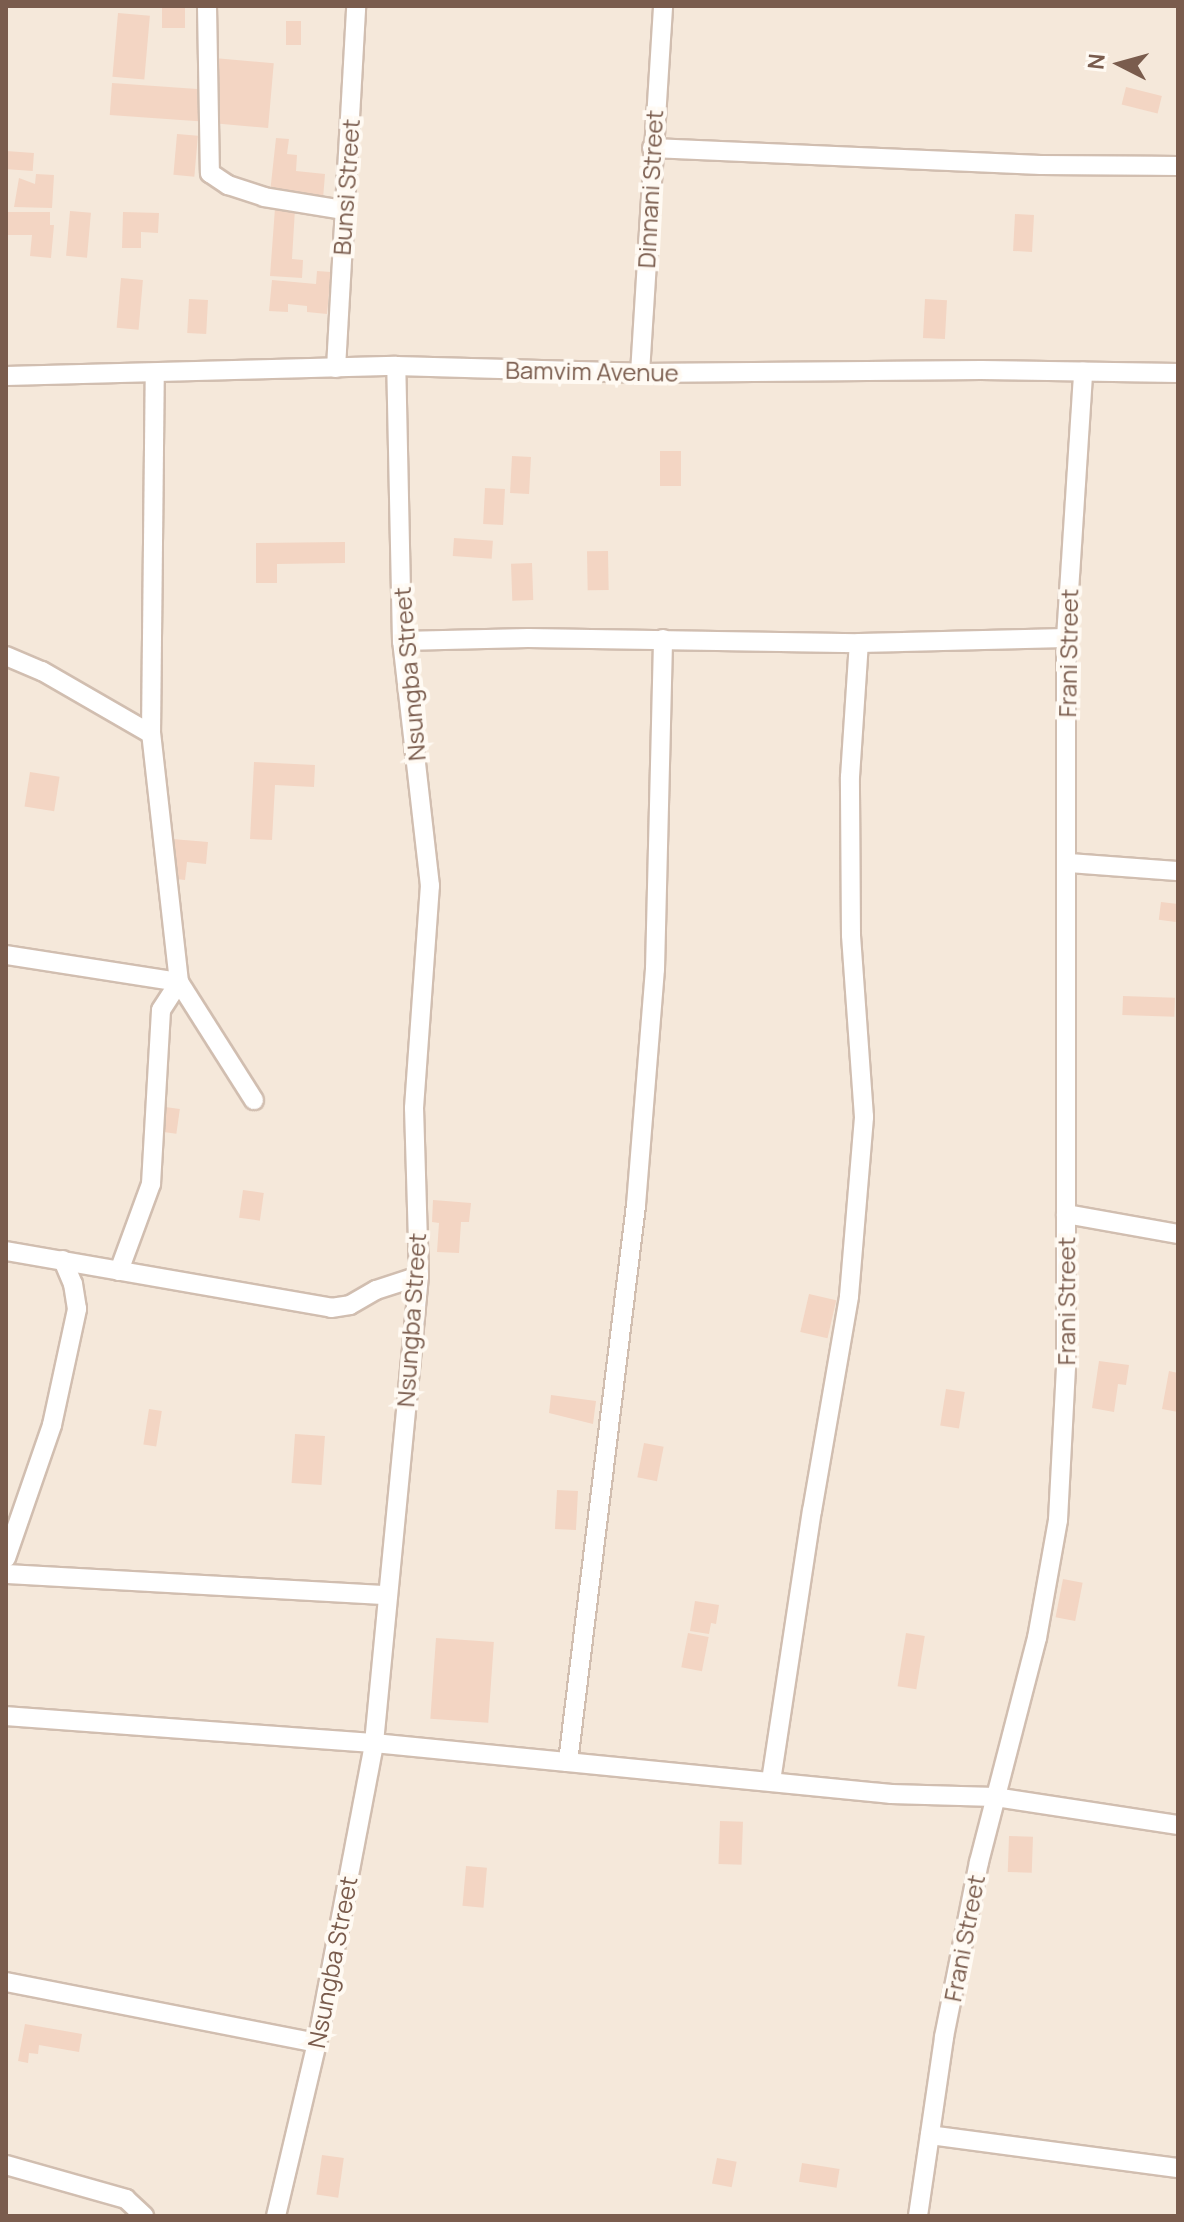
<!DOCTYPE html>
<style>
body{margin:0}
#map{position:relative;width:1184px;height:2222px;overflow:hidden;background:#fdf6ec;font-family:Manrope,sans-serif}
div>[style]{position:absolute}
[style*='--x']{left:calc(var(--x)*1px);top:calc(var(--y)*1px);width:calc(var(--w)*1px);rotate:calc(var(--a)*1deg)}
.residential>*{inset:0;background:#f5e8da;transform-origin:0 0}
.building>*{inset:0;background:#f3d5c3;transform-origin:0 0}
.roads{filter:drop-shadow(2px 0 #d1beb0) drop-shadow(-2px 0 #d1beb0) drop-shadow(0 2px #d1beb0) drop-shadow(0 -2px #d1beb0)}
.minor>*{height:18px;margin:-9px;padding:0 9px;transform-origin:9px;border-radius:9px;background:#fff}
span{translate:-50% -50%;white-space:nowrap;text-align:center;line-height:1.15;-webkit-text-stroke:8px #fffaf3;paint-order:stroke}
.street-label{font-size:24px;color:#7a5c4d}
.frame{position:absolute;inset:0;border:8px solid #7a5c4d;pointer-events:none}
.north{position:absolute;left:1080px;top:24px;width:80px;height:80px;-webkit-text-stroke:6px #fffaf3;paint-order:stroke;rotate:276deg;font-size:22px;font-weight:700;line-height:32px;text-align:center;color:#7a5c4d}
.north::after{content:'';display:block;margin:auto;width:28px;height:36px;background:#7a5c4d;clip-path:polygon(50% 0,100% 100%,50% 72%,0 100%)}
</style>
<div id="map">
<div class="residential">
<i style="left:6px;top:6px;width:1172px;height:2210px"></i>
</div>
<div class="building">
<i style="left:162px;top:6px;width:23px;height:22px"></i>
<i style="left:118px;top:13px;width:32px;height:64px;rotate:5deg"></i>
<i style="left:286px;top:21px;width:15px;height:24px"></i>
<i style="left:214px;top:58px;width:60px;height:65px;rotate:5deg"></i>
<i style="left:112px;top:83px;width:89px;height:32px;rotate:4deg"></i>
<i style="left:1126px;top:87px;width:37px;height:18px;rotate:14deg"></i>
<i style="left:177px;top:134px;width:21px;height:41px;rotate:5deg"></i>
<i style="clip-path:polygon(276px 138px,289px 139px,287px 154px,297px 155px,296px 171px,325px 174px,323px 199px,270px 193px)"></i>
<i style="left:6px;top:151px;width:28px;height:18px;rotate:4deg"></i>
<i style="clip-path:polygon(36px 174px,54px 175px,52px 208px,14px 207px,19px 178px,35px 184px)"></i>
<i style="clip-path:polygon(275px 208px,295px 209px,292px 259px,303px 260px,302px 278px,270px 276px)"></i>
<i style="left:70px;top:211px;width:21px;height:45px;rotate:5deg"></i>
<i style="clip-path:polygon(6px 212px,50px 212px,50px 225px,54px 225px,51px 258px,30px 256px,32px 235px,6px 235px)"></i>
<i style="clip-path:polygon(123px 212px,159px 213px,158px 233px,141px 232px,141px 248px,122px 248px)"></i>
<i style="left:1015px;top:214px;width:19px;height:37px;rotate:3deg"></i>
<i style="clip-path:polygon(317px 271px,331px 272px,327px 314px,307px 312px,307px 306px,288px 304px,288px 312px,269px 311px,272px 280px,316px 284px)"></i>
<i style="left:121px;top:278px;width:22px;height:50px;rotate:5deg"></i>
<i style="left:189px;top:299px;width:19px;height:34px;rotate:3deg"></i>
<i style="left:925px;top:299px;width:22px;height:39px;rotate:3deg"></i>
<i style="left:660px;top:451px;width:21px;height:35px"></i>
<i style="left:512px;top:456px;width:19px;height:37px;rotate:3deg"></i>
<i style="left:485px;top:488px;width:20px;height:36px;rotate:3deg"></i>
<i style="left:454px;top:538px;width:39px;height:18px;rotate:4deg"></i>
<i style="clip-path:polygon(345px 542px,345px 563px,277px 564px,277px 583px,256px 583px,256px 543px)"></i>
<i style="left:608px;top:551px;width:39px;height:21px;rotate:89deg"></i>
<i style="left:532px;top:563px;width:37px;height:21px;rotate:88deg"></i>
<i style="clip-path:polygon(254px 762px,315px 765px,314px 787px,275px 785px,272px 840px,250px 839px)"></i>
<i style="left:30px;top:772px;width:30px;height:35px;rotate:9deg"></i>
<i style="clip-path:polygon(172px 839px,208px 842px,206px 864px,187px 862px,185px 880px,168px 878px)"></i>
<i style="left:1161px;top:902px;width:17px;height:18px;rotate:7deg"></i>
<i style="left:1123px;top:996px;width:52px;height:19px;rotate:2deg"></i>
<i style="left:165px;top:1107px;width:15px;height:25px;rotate:8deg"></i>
<i style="left:243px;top:1190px;width:21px;height:28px;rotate:8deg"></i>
<i style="clip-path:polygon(433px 1200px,471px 1203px,469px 1222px,461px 1222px,459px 1253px,437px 1252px,439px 1223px,432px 1222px)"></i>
<i style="left:809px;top:1294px;width:28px;height:39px;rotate:13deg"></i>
<i style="clip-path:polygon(1099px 1361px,1129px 1365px,1126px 1385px,1118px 1384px,1114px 1412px,1092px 1408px)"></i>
<i style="clip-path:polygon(1169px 1371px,1178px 1373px,1178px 1412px,1162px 1409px)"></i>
<i style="left:946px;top:1389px;width:19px;height:37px;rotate:9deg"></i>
<i style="clip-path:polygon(551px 1395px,596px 1401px,593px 1424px,549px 1413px)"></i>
<i style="left:149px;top:1409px;width:13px;height:36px;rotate:9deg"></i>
<i style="left:295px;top:1434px;width:30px;height:49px;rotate:4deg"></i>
<i style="left:644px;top:1443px;width:20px;height:35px;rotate:11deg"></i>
<i style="left:557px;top:1490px;width:21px;height:39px;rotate:3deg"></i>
<i style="left:1063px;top:1579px;width:20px;height:39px;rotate:11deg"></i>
<i style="clip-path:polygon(695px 1601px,719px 1605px,716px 1624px,711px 1623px,709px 1634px,690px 1631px)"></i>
<i style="left:688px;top:1633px;width:21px;height:35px;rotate:11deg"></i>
<i style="left:906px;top:1633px;width:19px;height:54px;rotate:9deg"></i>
<i style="left:436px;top:1638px;width:58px;height:81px;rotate:4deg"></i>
<i style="left:720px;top:1821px;width:23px;height:43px;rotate:2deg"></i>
<i style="left:1009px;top:1836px;width:24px;height:36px;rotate:2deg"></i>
<i style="left:466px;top:1866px;width:21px;height:40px;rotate:5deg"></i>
<i style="clip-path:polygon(25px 2024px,82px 2034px,79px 2052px,39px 2045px,38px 2054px,29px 2053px,28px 2063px,18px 2061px)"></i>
<i style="left:322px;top:2155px;width:22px;height:40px;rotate:8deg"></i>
<i style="left:717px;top:2158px;width:20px;height:26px;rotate:11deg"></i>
<i style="left:802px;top:2163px;width:38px;height:19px;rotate:9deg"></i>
</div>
<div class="roads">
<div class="minor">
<i style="--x:207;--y:6;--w:167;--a:89"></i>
<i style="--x:210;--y:173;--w:22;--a:34"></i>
<i style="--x:228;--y:185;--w:38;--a:18"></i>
<i style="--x:264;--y:197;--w:80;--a:9.3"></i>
<i style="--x:652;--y:148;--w:389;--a:2.5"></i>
<i style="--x:1041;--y:165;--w:137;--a:0.4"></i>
<i style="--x:336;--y:368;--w:363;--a:-86.8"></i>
<i style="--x:640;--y:373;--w:368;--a:-86.4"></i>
<i style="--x:6;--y:376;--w:390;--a:-1.5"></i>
<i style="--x:396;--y:366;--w:244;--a:1.6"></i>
<i style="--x:640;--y:373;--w:341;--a:-0.5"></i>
<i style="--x:981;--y:370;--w:197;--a:0.9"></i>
<i style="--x:402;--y:641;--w:126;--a:-1.4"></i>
<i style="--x:528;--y:638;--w:331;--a:0.9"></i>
<i style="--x:859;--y:643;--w:207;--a:-1.4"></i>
<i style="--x:6;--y:656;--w:39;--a:23"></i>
<i style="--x:42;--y:671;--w:126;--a:30"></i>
<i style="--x:1068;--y:863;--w:110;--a:4.2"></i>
<i style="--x:6;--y:955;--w:175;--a:8.9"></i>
<i style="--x:179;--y:982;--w:140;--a:57.6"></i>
<i style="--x:1066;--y:1214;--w:114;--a:10.1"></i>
<i style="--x:6;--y:1251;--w:330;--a:9.9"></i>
<i style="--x:331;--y:1308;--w:19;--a:-9"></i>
<i style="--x:350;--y:1305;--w:30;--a:-30"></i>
<i style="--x:376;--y:1290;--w:45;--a:-18"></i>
<i style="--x:119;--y:1271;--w:93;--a:-69.8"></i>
<i style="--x:151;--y:1184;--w:174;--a:-86.7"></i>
<i style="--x:161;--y:1010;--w:33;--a:-57"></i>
<i style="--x:179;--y:982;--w:250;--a:-96.4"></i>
<i style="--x:151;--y:734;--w:360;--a:-89.4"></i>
<i style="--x:6;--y:1558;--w:141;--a:-70.9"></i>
<i style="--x:52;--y:1425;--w:119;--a:-77.8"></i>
<i style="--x:77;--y:1309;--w:25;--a:-99"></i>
<i style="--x:73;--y:1284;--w:26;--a:-113"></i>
<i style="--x:6;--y:1574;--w:382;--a:3.2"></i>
<i style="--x:6;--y:1716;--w:369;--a:4.2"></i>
<i style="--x:374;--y:1743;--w:520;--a:5.63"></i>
<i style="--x:891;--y:1794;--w:104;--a:1.7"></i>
<i style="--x:995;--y:1797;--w:185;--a:8.7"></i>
<i style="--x:568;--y:1762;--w:561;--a:-83.04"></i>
<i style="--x:636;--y:1205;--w:237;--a:-85.4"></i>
<i style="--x:655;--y:969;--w:330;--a:-88.6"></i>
<i style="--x:771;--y:1781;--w:273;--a:-81.4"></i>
<i style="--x:812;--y:1511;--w:218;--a:-80.2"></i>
<i style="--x:849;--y:1296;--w:180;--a:-85.2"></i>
<i style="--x:864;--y:1117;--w:182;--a:-94.1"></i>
<i style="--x:851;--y:935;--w:158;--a:-90.4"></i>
<i style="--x:850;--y:777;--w:134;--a:-86.2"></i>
<i style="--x:6;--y:1982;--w:317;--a:11.1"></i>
<i style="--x:930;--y:2135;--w:250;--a:7.6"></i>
<i style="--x:6;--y:2165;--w:125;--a:15.8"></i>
<i style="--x:126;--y:2199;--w:25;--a:43"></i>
<i style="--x:276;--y:2216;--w:178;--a:-76.7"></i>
<i style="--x:317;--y:2043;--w:305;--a:-79.2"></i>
<i style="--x:374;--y:1743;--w:469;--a:-84.5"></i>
<i style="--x:419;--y:1276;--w:168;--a:-91.7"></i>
<i style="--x:414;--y:1108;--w:223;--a:-85.9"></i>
<i style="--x:430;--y:886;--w:247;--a:-96.5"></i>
<i style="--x:402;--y:641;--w:275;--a:-91.2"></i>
<i style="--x:918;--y:2216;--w:181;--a:-81.7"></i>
<i style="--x:944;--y:2037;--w:178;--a:-78.7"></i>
<i style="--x:979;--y:1862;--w:231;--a:-75.5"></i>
<i style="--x:1037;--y:1638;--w:120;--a:-79.9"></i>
<i style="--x:1058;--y:1520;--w:153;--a:-87"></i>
<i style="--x:1066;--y:1367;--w:729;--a:-90"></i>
<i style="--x:1066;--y:638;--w:267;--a:-86.3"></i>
</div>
</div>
<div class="street-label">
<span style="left:346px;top:187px;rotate:-86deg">Bunsi Street</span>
<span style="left:650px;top:189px;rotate:-87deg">Dinnani Street</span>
<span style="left:592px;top:371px;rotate:1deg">Bamvim Avenue</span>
<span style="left:1068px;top:653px;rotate:-89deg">Frani Street</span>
<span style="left:409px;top:674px;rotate:-95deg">Nsungba Street</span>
<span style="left:1066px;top:1301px;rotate:-90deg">Frani Street</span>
<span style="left:411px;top:1320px;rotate:-86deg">Nsungba Street</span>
<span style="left:964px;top:1938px;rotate:-79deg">Frani Street</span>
<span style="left:332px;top:1962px;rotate:-79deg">Nsungba Street</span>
</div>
<div class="frame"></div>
<div class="north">N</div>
</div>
